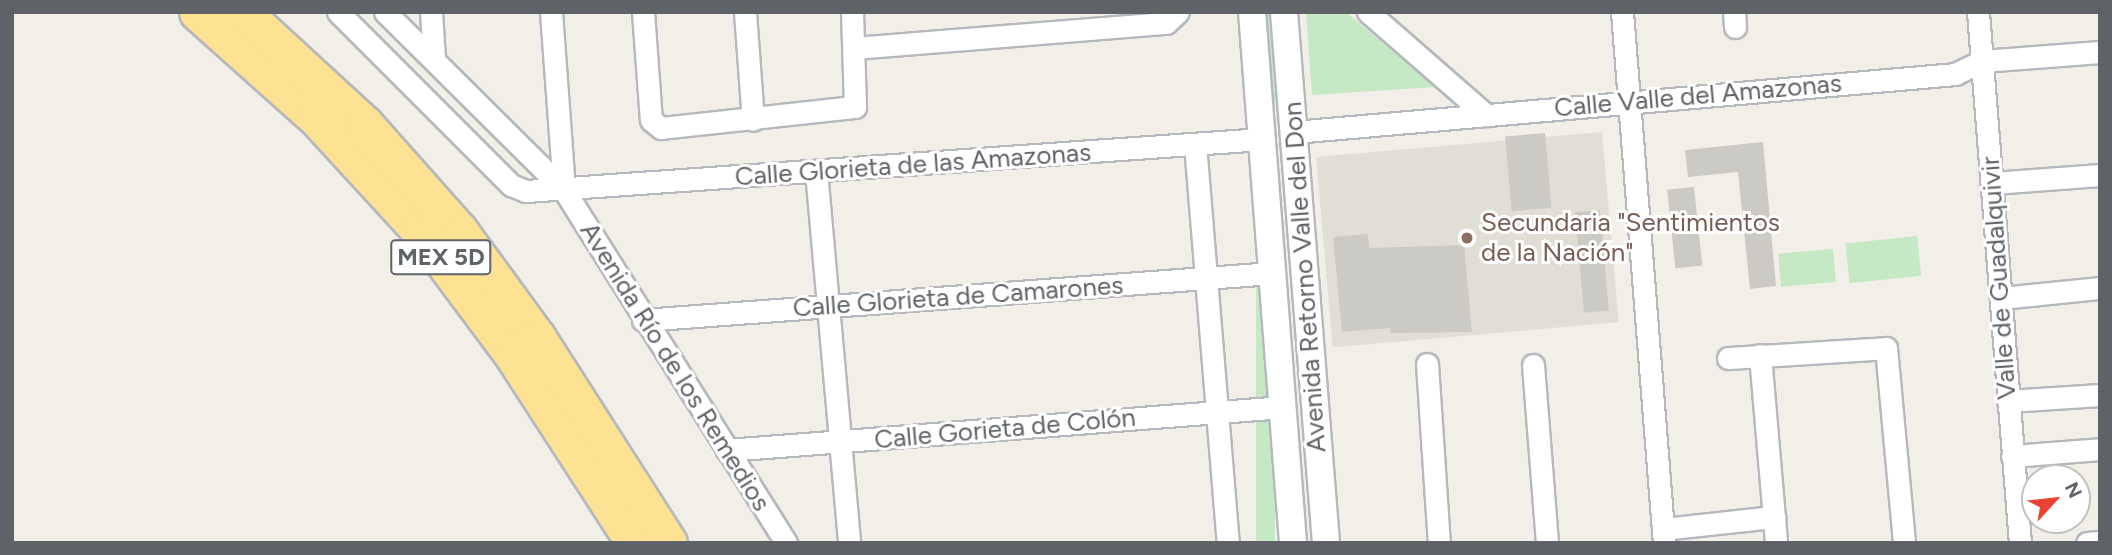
<!DOCTYPE html>
<meta charset="utf-8">
<style>
body{margin:0}
#map{position:relative;width:2112px;height:555px;overflow:hidden;background:#f1efe8;font-family:Figtree,sans-serif}
div>[style]{position:absolute}
[style*='--x']{left:calc(var(--x)*1px);top:calc(var(--y)*1px);width:calc(var(--w)*1px);rotate:calc(var(--a)*1deg)}
.education>*{inset:0;background:#e1ded6;transform-origin:0 0}
.green>*{inset:0;background:#c5e8c5;transform-origin:0 0}
.building>*{inset:0;background:#cccac5;transform-origin:0 0}
.roads{filter:drop-shadow(2px 0 #b5b8bc) drop-shadow(-2px 0 #b5b8bc) drop-shadow(0 2px #b5b8bc) drop-shadow(0 -2px #b5b8bc)}
.minor>*{height:21px;margin:-10.5px;padding:0 10.5px;transform-origin:10.5px;border-radius:10.5px;background:#fff}
.tertiary>*{height:26px;margin:-13px;padding:0 13px;transform-origin:13px;border-radius:13px;background:#fff}
.motorway>*{height:37px;margin:-18.5px;padding:0 18.5px;transform-origin:18.5px;border-radius:18.5px;background:#fde293}
.dots>*{width:19px;height:19px;translate:-50% -50%;box-sizing:border-box;border:4px solid #fff;border-radius:50%}
span{translate:-50% -50%;white-space:nowrap;text-align:center;line-height:1.15;-webkit-text-stroke:6px #fff;paint-order:stroke}
.shield-label span{padding:2px 5px;background:#fff;border:2px solid;border-radius:5px;-webkit-text-stroke-width:0}
.shield-label{font-size:24px;color:#5f6368;font-weight:700}
.street-label{font-size:26px;color:#5f6368}
.education-label{font-size:26px;color:#785e54}
.left{translate:0 -50%;text-align:left}
.frame{position:absolute;inset:0;border:14px solid #5f6368;pointer-events:none}
.north{position:absolute;left:2021px;top:464px;width:70px;height:70px;box-sizing:border-box;background:#fff;border:2px solid #bfc1c3;border-radius:50%;rotate:63deg;font-size:19px;font-weight:700;line-height:28px;text-align:center;color:#5f6368}
.north::after{content:'';display:block;margin:auto;width:24px;height:32px;background:#ea4335;clip-path:polygon(50% 0,100% 100%,50% 72%,0 100%)}
</style>
<div id="map">
<div class="education">
<i style="left:1602px;top:132px;width:191px;height:287px;rotate:85deg"></i>
</div>
<div class="green">
<i style="left:1256px;top:12px;width:19px;height:533px"></i>
<i style="clip-path:polygon(1306px 12px,1346px 12px,1435px 87px,1312px 95px)"></i>
<i style="left:1917px;top:236px;width:40px;height:72px;rotate:84deg"></i>
<i style="left:1833px;top:249px;width:33px;height:55px;rotate:85deg"></i>
</div>
<div class="building">
<i style="left:1545px;top:133px;width:75px;height:40px;rotate:85deg"></i>
<i style="clip-path:polygon(1763px 142px,1776px 286px,1750px 289px,1738px 172px,1688px 177px,1685px 150px)"></i>
<i style="left:1694px;top:187px;width:79px;height:27px;rotate:84deg"></i>
<i style="left:1600px;top:210px;width:101px;height:25px;rotate:85deg"></i>
<i style="clip-path:polygon(1368px 234px,1369px 248px,1464px 245px,1472px 332px,1391px 333px,1390px 328px,1342px 332px,1333px 237px)"></i>
</div>
<div class="roads">
<div class="minor">
<i style="--x:338;--y:12;--w:245;--a:45"></i>
<i style="--x:511;--y:185;--w:16;--a:22"></i>
<i style="--x:526;--y:191;--w:738;--a:-4.04"></i>
<i style="--x:385;--y:12;--w:252;--a:44.8"></i>
<i style="--x:564;--y:190;--w:417;--a:57.8"></i>
<i style="--x:431;--y:12;--w:47;--a:86.3"></i>
<i style="--x:551;--y:12;--w:178;--a:85.8"></i>
<i style="--x:643;--y:12;--w:108;--a:85.8"></i>
<i style="--x:651;--y:120;--w:13;--a:39"></i>
<i style="--x:661;--y:128;--w:195;--a:-6.2"></i>
<i style="--x:855;--y:107;--w:95;--a:-91.8"></i>
<i style="--x:745;--y:12;--w:108;--a:85.8"></i>
<i style="--x:1368;--y:12;--w:157;--a:41.1"></i>
<i style="--x:1622;--y:12;--w:533;--a:85.48"></i>
<i style="--x:1734;--y:12;--w:15;--a:86"></i>
<i style="--x:1978;--y:12;--w:533;--a:85.48"></i>
<i style="--x:854;--y:48;--w:313;--a:-4.6"></i>
<i style="--x:1166;--y:23;--w:16;--a:-43"></i>
<i style="--x:1294;--y:132;--w:664;--a:-5.01"></i>
<i style="--x:1955;--y:74;--w:30;--a:-26"></i>
<i style="--x:1982;--y:61;--w:118;--a:-4.4"></i>
<i style="--x:1195;--y:144;--w:400;--a:85.3"></i>
<i style="--x:816;--y:171;--w:373;--a:84.9"></i>
<i style="--x:1993;--y:183;--w:107;--a:-4.3"></i>
<i style="--x:2001;--y:298;--w:100;--a:-5.8"></i>
<i style="--x:643;--y:320;--w:631;--a:-4.27"></i>
<i style="--x:1760;--y:355;--w:189;--a:85.1"></i>
<i style="--x:1728;--y:358;--w:158;--a:-3.6"></i>
<i style="--x:1886;--y:348;--w:196;--a:84.7"></i>
<i style="--x:1427;--y:364;--w:179;--a:86.2"></i>
<i style="--x:1533;--y:365;--w:179;--a:85.5"></i>
<i style="--x:2008;--y:401;--w:92;--a:-3.7"></i>
<i style="--x:727;--y:450;--w:558;--a:-4.42"></i>
<i style="--x:2012;--y:456;--w:88;--a:-4.5"></i>
<i style="--x:1663;--y:529;--w:112;--a:-6.2"></i>
<i style="--x:2087;--y:543;--w:13;--a:-4"></i>
</div>
<div class="tertiary">
<i style="--x:1252;--y:12;--w:533;--a:85.58"></i>
<i style="--x:1284;--y:12;--w:533;--a:85.48"></i>
</div>
<div class="motorway">
<i style="--x:198;--y:12;--w:158;--a:41.7"></i>
<i style="--x:316;--y:117;--w:154;--a:47.4"></i>
<i style="--x:420;--y:230;--w:154;--a:53.2"></i>
<i style="--x:512;--y:353;--w:226;--a:57.1"></i>
<i style="--x:242;--y:12;--w:166;--a:42.6"></i>
<i style="--x:364;--y:124;--w:143;--a:48.4"></i>
<i style="--x:459;--y:231;--w:132;--a:53.9"></i>
<i style="--x:537;--y:338;--w:243;--a:57.4"></i>
</div>
</div>
<div class="dots">
<i style="left:1467px;top:238px;background:#8d6e63"></i>
</div>
<div class="shield-label">
<span style="left:441px;top:257px">MEX 5D</span>
</div>
<div class="street-label">
<span style="left:1698px;top:96px;rotate:-5deg">Calle Valle del Amazonas</span>
<span style="left:913px;top:165px;rotate:-4deg">Calle Glorieta de las Amazonas</span>
<span style="left:1305px;top:277px;rotate:-94deg">Avenida Retorno Valle del Don</span>
<span style="left:1999px;top:278px;rotate:-94deg">Valle de Guadalquivir</span>
<span style="left:958px;top:297px;rotate:-4deg">Calle Glorieta de Camarones</span>
<span style="left:675px;top:367px;rotate:58deg">Avenida Río de los Remedios</span>
<span style="left:1005px;top:429px;rotate:-5deg">Calle Gorieta de Colón</span>
</div>
<div class="education-label">
<span class="left" style="left:1481px;top:238px">Secundaria "Sentimientos<br>de la Nación"</span>
</div>
<div class="frame"></div>
<div class="north">N</div>
</div>
